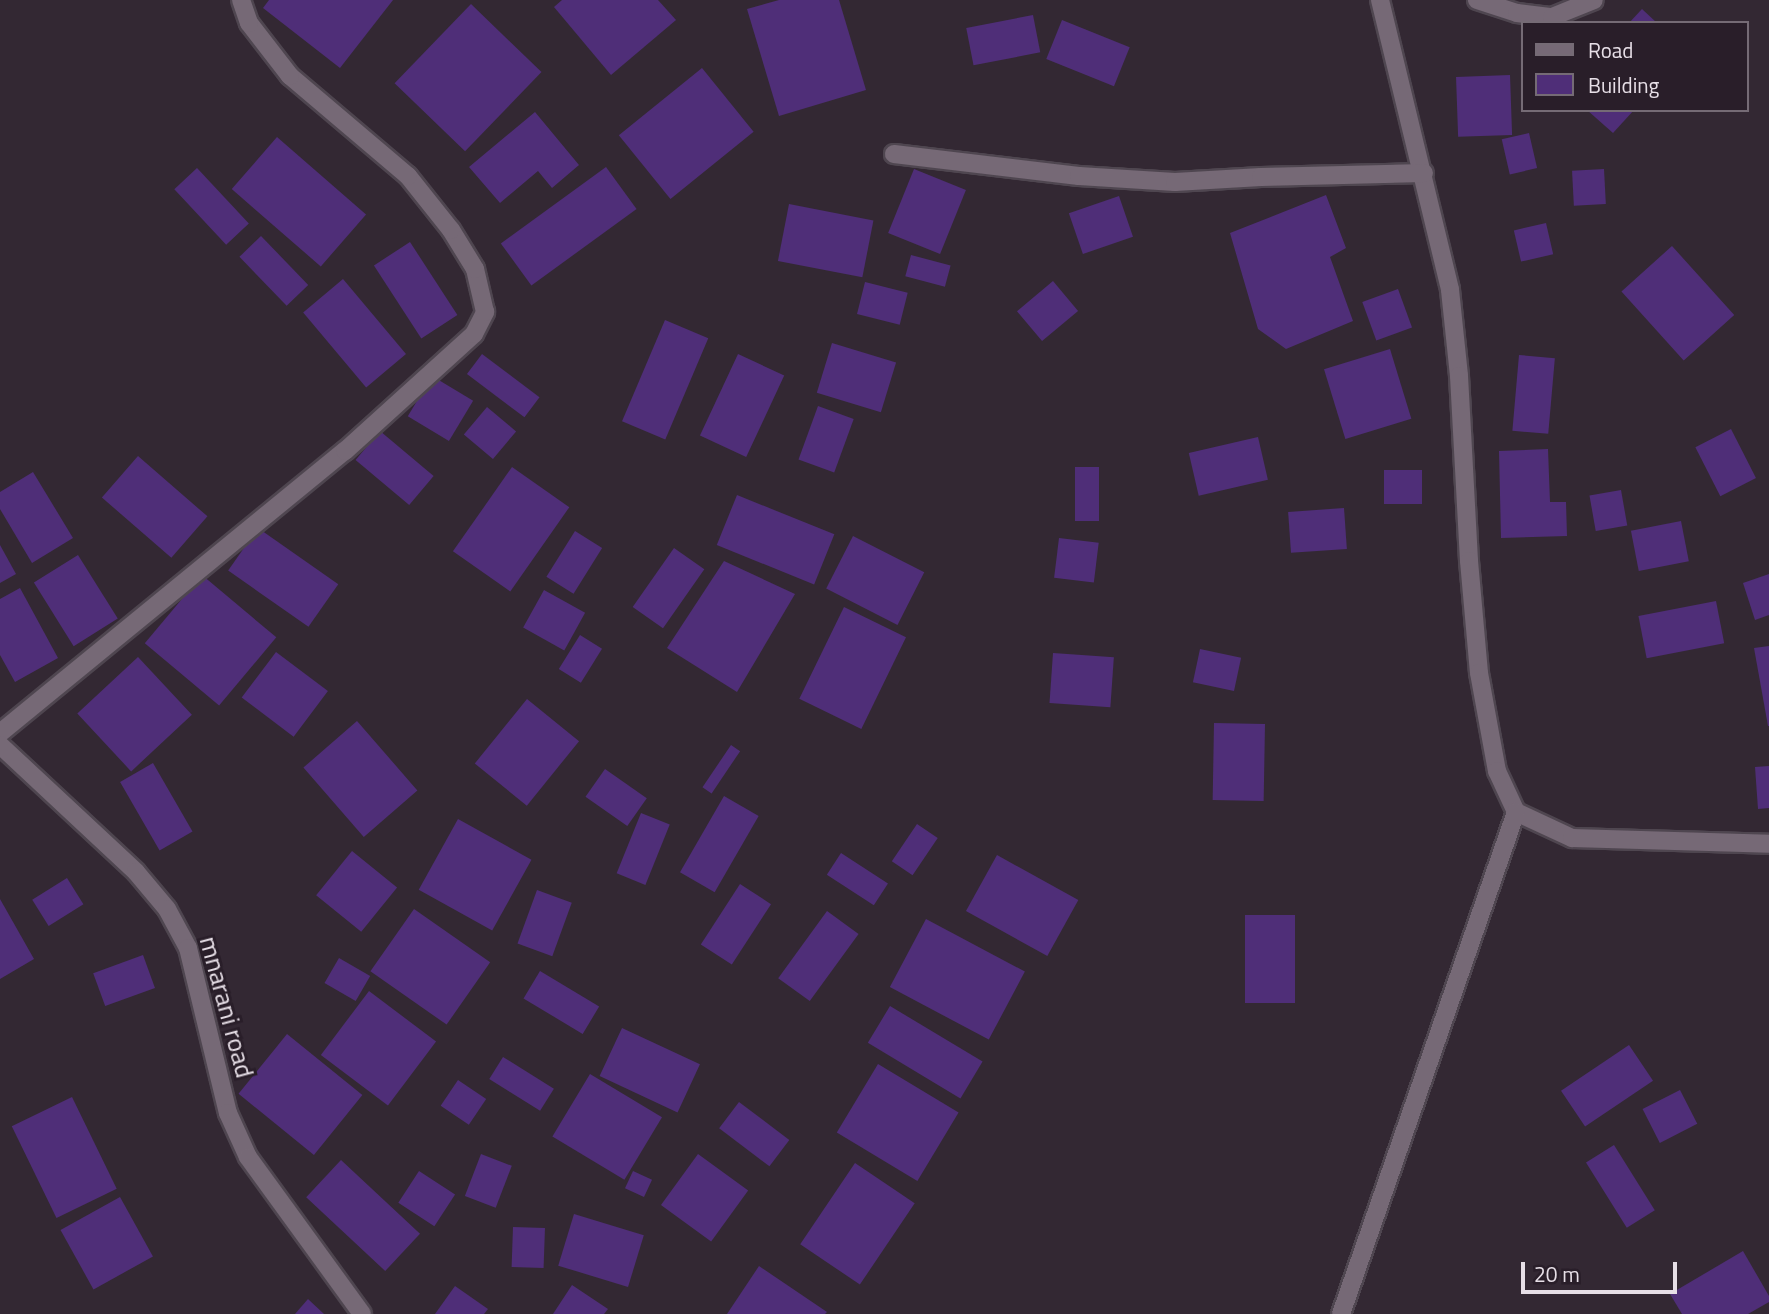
<!DOCTYPE html>
<style>
body{margin:0}
#map{position:relative;width:1769px;height:1314px;overflow:hidden;background:#332833;font-family:"Titillium Web",sans-serif}
div>[style]{position:absolute}
[style*='--x']{left:calc(var(--x)*1px);top:calc(var(--y)*1px);width:calc(var(--w)*1px);rotate:calc(var(--a)*1deg)}
.building>*{inset:0;background:#4f2e78;transform-origin:0 0}
.roads{filter:drop-shadow(2px 0 #4f4650) drop-shadow(-2px 0 #4f4650) drop-shadow(0 2px #4f4650) drop-shadow(0 -2px #4f4650)}
.minor>*{height:18px;margin:-9px;padding:0 9px;transform-origin:9px;border-radius:9px;background:#766976}
span{translate:-50% -50%;white-space:nowrap;text-align:center;line-height:1.15;-webkit-text-stroke:6px #291e29;paint-order:stroke}
.street-label{font-size:26px;color:#e7dfe7}
.legend{position:absolute;left:1521px;top:21px;width:228px;height:91px;box-sizing:border-box;background:#291e29;border:2px solid #756b75;margin:0;padding:9px 12px;list-style:none;font-size:21px;color:#e7dfe7}
.legend li{display:flex;align-items:center;gap:14px;height:35px}
.legend b{width:35px;border:2px solid #756b75}
.scale{position:absolute;left:1521px;top:1262px;width:156px;height:32px;box-sizing:border-box;border:4px solid #e7dfe7;border-top:0;padding-left:9px;font-size:21px;line-height:24px;white-space:nowrap;color:#e7dfe7;-webkit-text-stroke:5px #291e29;paint-order:stroke}
</style>
<div id="map">
<div class="building">
<i style="clip-path:polygon(269px 0,393px 0,340px 68px,263px 8px)"></i>
<i style="clip-path:polygon(562px 0,658px 0,676px 20px,611px 75px,554px 7px)"></i>
<i style="clip-path:polygon(779px 0,839px 0,866px 90px,779px 116px,747px 9px)"></i>
<i style="left:471px;top:4px;width:98px;height:110px;rotate:44deg"></i>
<i style="clip-path:polygon(1642px 9px,1657px 23px,1629px 23px)"></i>
<i style="left:1033px;top:15px;width:38px;height:68px;rotate:79deg"></i>
<i style="left:1062px;top:20px;width:73px;height:42px;rotate:22deg"></i>
<i style="left:702px;top:68px;width:82px;height:107px;rotate:51deg"></i>
<i style="left:1510px;top:75px;width:60px;height:54px;rotate:88deg"></i>
<i style="clip-path:polygon(1587px 110px,1634px 110px,1613px 133px)"></i>
<i style="clip-path:polygon(535px 112px,579px 165px,552px 188px,538px 171px,500px 203px,469px 167px)"></i>
<i style="left:1529px;top:133px;width:36px;height:28px;rotate:77deg"></i>
<i style="left:277px;top:137px;width:118px;height:69px;rotate:41deg"></i>
<i style="left:606px;top:167px;width:52px;height:130px;rotate:54deg"></i>
<i style="left:197px;top:168px;width:76px;height:31px;rotate:47deg"></i>
<i style="left:914px;top:169px;width:56px;height:69px;rotate:22deg"></i>
<i style="left:1604px;top:169px;width:35px;height:32px;rotate:87deg"></i>
<i style="clip-path:polygon(1326px 195px,1346px 248px,1330px 257px,1353px 321px,1286px 349px,1258px 329px,1230px 233px)"></i>
<i style="left:1119px;top:196px;width:43px;height:53px;rotate:71deg"></i>
<i style="left:789px;top:204px;width:86px;height:58px;rotate:11deg"></i>
<i style="left:1546px;top:223px;width:32px;height:33px;rotate:77deg"></i>
<i style="left:261px;top:236px;width:68px;height:30px;rotate:46deg"></i>
<i style="left:410px;top:242px;width:87px;height:43px;rotate:57deg"></i>
<i style="left:1672px;top:246px;width:93px;height:68px;rotate:48deg"></i>
<i style="left:911px;top:255px;width:41px;height:22px;rotate:15deg"></i>
<i style="left:343px;top:279px;width:98px;height:52px;rotate:50deg"></i>
<i style="left:1053px;top:281px;width:39px;height:47px;rotate:50deg"></i>
<i style="left:865px;top:282px;width:44px;height:33px;rotate:14deg"></i>
<i style="left:1398px;top:289px;width:41px;height:38px;rotate:70deg"></i>
<i style="left:665px;top:320px;width:47px;height:110px;rotate:23deg"></i>
<i style="left:832px;top:343px;width:67px;height:52px;rotate:17deg"></i>
<i style="left:1390px;top:349px;width:73px;height:69px;rotate:73deg"></i>
<i style="left:482px;top:354px;width:72px;height:25px;rotate:37deg"></i>
<i style="left:738px;top:354px;width:51px;height:90px;rotate:25deg"></i>
<i style="left:1519px;top:355px;width:36px;height:76px;rotate:5deg"></i>
<i style="left:432px;top:376px;width:48px;height:47px;rotate:31deg"></i>
<i style="left:818px;top:406px;width:38px;height:57px;rotate:20deg"></i>
<i style="left:487px;top:407px;width:38px;height:36px;rotate:40deg"></i>
<i style="left:1731px;top:429px;width:55px;height:40px;rotate:63deg"></i>
<i style="left:380px;top:431px;width:70px;height:38px;rotate:40deg"></i>
<i style="left:1258px;top:437px;width:44px;height:71px;rotate:77deg"></i>
<i style="clip-path:polygon(1548px 449px,1550px 502px,1566px 502px,1567px 536px,1501px 538px,1499px 451px)"></i>
<i style="left:138px;top:456px;width:92px;height:55px;rotate:41deg"></i>
<i style="left:512px;top:467px;width:70px;height:103px;rotate:35deg"></i>
<i style="left:1075px;top:467px;width:24px;height:54px"></i>
<i style="left:1422px;top:470px;width:34px;height:38px;rotate:90deg"></i>
<i style="clip-path:polygon(33px 472px,73px 538px,32px 563px,0 509px,0 492px)"></i>
<i style="left:1621px;top:490px;width:36px;height:32px;rotate:80deg"></i>
<i style="left:737px;top:495px;width:105px;height:54px;rotate:22deg"></i>
<i style="left:1344px;top:508px;width:41px;height:56px;rotate:86deg"></i>
<i style="left:1681px;top:521px;width:41px;height:51px;rotate:79deg"></i>
<i style="left:258px;top:528px;width:98px;height:52px;rotate:35deg"></i>
<i style="left:575px;top:531px;width:32px;height:54px;rotate:32deg"></i>
<i style="left:853px;top:536px;width:80px;height:59px;rotate:27deg"></i>
<i style="left:1059px;top:538px;width:40px;height:40px;rotate:7deg"></i>
<i style="clip-path:polygon(0 545px,16px 574px,0 583px)"></i>
<i style="left:674px;top:548px;width:37px;height:72px;rotate:35deg"></i>
<i style="left:78px;top:555px;width:75px;height:52px;rotate:58deg"></i>
<i style="clip-path:polygon(724px 561px,795px 594px,737px 692px,667px 648px)"></i>
<i style="clip-path:polygon(1769px 574px,1769px 615px,1755px 620px,1743px 583px)"></i>
<i style="left:202px;top:575px;width:97px;height:89px;rotate:40deg"></i>
<i style="clip-path:polygon(20px 588px,58px 658px,15px 682px,0 655px,0 599px)"></i>
<i style="left:544px;top:590px;width:47px;height:43px;rotate:29deg"></i>
<i style="left:1716px;top:601px;width:43px;height:79px;rotate:79deg"></i>
<i style="left:844px;top:607px;width:69px;height:102px;rotate:26deg"></i>
<i style="left:580px;top:635px;width:26px;height:40px;rotate:32deg"></i>
<i style="clip-path:polygon(1769px 646px,1769px 726px,1768px 726px,1754px 648px)"></i>
<i style="left:1200px;top:649px;width:42px;height:34px;rotate:12deg"></i>
<i style="left:276px;top:652px;width:65px;height:57px;rotate:37deg"></i>
<i style="left:1053px;top:653px;width:61px;height:50px;rotate:4deg"></i>
<i style="left:138px;top:657px;width:79px;height:83px;rotate:47deg"></i>
<i style="left:527px;top:699px;width:67px;height:83px;rotate:39deg"></i>
<i style="left:357px;top:721px;width:92px;height:71px;rotate:49deg"></i>
<i style="left:1214px;top:723px;width:51px;height:77px;rotate:1deg"></i>
<i style="left:731px;top:745px;width:11px;height:51px;rotate:34deg"></i>
<i style="left:153px;top:763px;width:79px;height:38px;rotate:60deg"></i>
<i style="clip-path:polygon(1769px 766px,1769px 808px,1758px 809px,1755px 767px)"></i>
<i style="left:605px;top:769px;width:51px;height:34px;rotate:35deg"></i>
<i style="left:724px;top:796px;width:40px;height:88px;rotate:30deg"></i>
<i style="left:641px;top:813px;width:31px;height:65px;rotate:22deg"></i>
<i style="left:458px;top:819px;width:84px;height:81px;rotate:29deg"></i>
<i style="left:917px;top:824px;width:25px;height:45px;rotate:34deg"></i>
<i style="left:352px;top:851px;width:58px;height:57px;rotate:39deg"></i>
<i style="left:841px;top:853px;width:56px;height:26px;rotate:33deg"></i>
<i style="left:997px;top:855px;width:93px;height:64px;rotate:29deg"></i>
<i style="left:67px;top:878px;width:31px;height:41px;rotate:58deg"></i>
<i style="left:740px;top:884px;width:37px;height:72px;rotate:33deg"></i>
<i style="left:537px;top:890px;width:37px;height:57px;rotate:20deg"></i>
<i style="clip-path:polygon(0 899px,34px 959px,0 979px)"></i>
<i style="left:414px;top:909px;width:93px;height:76px;rotate:35deg"></i>
<i style="left:827px;top:911px;width:39px;height:83px;rotate:36deg"></i>
<i style="left:1245px;top:915px;width:50px;height:88px"></i>
<i style="left:926px;top:919px;width:112px;height:77px;rotate:28deg"></i>
<i style="left:143px;top:955px;width:35px;height:53px;rotate:70deg"></i>
<i style="left:339px;top:958px;width:36px;height:29px;rotate:30deg"></i>
<i style="left:540px;top:971px;width:69px;height:32px;rotate:31deg"></i>
<i style="left:369px;top:991px;width:84px;height:80px;rotate:37deg"></i>
<i style="left:890px;top:1006px;width:108px;height:43px;rotate:31deg"></i>
<i style="left:622px;top:1028px;width:86px;height:53px;rotate:25deg"></i>
<i style="left:287px;top:1034px;width:97px;height:77px;rotate:39deg"></i>
<i style="left:1629px;top:1045px;width:43px;height:82px;rotate:56deg"></i>
<i style="left:503px;top:1057px;width:60px;height:26px;rotate:32deg"></i>
<i style="left:878px;top:1064px;width:94px;height:80px;rotate:31deg"></i>
<i style="left:590px;top:1074px;width:84px;height:73px;rotate:31deg"></i>
<i style="left:458px;top:1080px;width:34px;height:31px;rotate:34deg"></i>
<i style="left:1680px;top:1090px;width:38px;height:42px;rotate:63deg"></i>
<i style="left:72px;top:1097px;width:102px;height:67px;rotate:64deg"></i>
<i style="left:739px;top:1102px;width:63px;height:33px;rotate:37deg"></i>
<i style="left:1614px;top:1145px;width:77px;height:33px;rotate:58deg"></i>
<i style="left:481px;top:1154px;width:33px;height:45px;rotate:21deg"></i>
<i style="left:698px;top:1154px;width:62px;height:63px;rotate:36deg"></i>
<i style="left:341px;top:1160px;width:108px;height:51px;rotate:43deg"></i>
<i style="left:855px;top:1163px;width:72px;height:98px;rotate:34deg"></i>
<i style="left:419px;top:1171px;width:43px;height:38px;rotate:33deg"></i>
<i style="left:633px;top:1171px;width:21px;height:19px;rotate:25deg"></i>
<i style="left:120px;top:1197px;width:68px;height:68px;rotate:61deg"></i>
<i style="left:574px;top:1214px;width:73px;height:54px;rotate:17deg"></i>
<i style="left:513px;top:1227px;width:32px;height:40px;rotate:2deg"></i>
<i style="clip-path:polygon(1743px 1251px,1769px 1296px,1769px 1302px,1748px 1314px,1682px 1314px,1670px 1294px)"></i>
<i style="clip-path:polygon(759px 1266px,827px 1312px,825px 1314px,727px 1314px)"></i>
<i style="clip-path:polygon(572px 1285px,608px 1309px,604px 1314px,553px 1314px)"></i>
<i style="clip-path:polygon(455px 1286px,488px 1309px,484px 1314px,435px 1314px)"></i>
<i style="clip-path:polygon(308px 1299px,324px 1314px,295px 1314px)"></i>
</div>
<div class="roads">
<div class="minor">
<i style="--x:1380;--y:0;--w:298;--a:76.4"></i>
<i style="--x:1450;--y:290;--w:86;--a:84"></i>
<i style="--x:1459;--y:376;--w:185;--a:86.9"></i>
<i style="--x:1469;--y:561;--w:112;--a:84.9"></i>
<i style="--x:1479;--y:673;--w:100;--a:79.6"></i>
<i style="--x:1497;--y:771;--w:45;--a:65.1"></i>
<i style="--x:1516;--y:812;--w:62;--a:24.9"></i>
<i style="--x:1572;--y:838;--w:197;--a:1.7"></i>
<i style="--x:1477;--y:0;--w:42;--a:18"></i>
<i style="--x:1517;--y:13;--w:35;--a:7"></i>
<i style="--x:1552;--y:17;--w:45;--a:-22"></i>
<i style="--x:894;--y:154;--w:186;--a:6.8"></i>
<i style="--x:1079;--y:176;--w:96;--a:3.6"></i>
<i style="--x:1175;--y:182;--w:86;--a:-3.3"></i>
<i style="--x:1261;--y:177;--w:163;--a:-1.4"></i>
<i style="--x:0;--y:733;--w:446;--a:-39.3"></i>
<i style="--x:345;--y:451;--w:174;--a:-42.2"></i>
<i style="--x:474;--y:334;--w:25;--a:-63"></i>
<i style="--x:485;--y:312;--w:44;--a:-103.1"></i>
<i style="--x:475;--y:269;--w:46;--a:-121.6"></i>
<i style="--x:451;--y:230;--w:69;--a:-128.5"></i>
<i style="--x:408;--y:176;--w:155;--a:-139.7"></i>
<i style="--x:290;--y:76;--w:67;--a:-127.7"></i>
<i style="--x:249;--y:23;--w:24;--a:-109"></i>
<i style="--x:0;--y:745;--w:186;--a:43"></i>
<i style="--x:136;--y:872;--w:48;--a:50"></i>
<i style="--x:167;--y:909;--w:44;--a:61.7"></i>
<i style="--x:188;--y:948;--w:170;--a:76.4"></i>
<i style="--x:228;--y:1113;--w:48;--a:65.6"></i>
<i style="--x:248;--y:1157;--w:194;--a:54"></i>
<i style="--x:1341;--y:1314;--w:532;--a:-70.78"></i>
</div>
</div>
<div class="street-label">
<span style="left:227px;top:1007px;rotate:75deg">mnarani road</span>
</div>
<ul class="legend">
<li><b style="height:9px;background:#766976"></b>Road</li>
<li><b style="height:19px;background:#4f2e78"></b>Building</li>
</ul>
<div class="scale">20 m</div>
</div>
